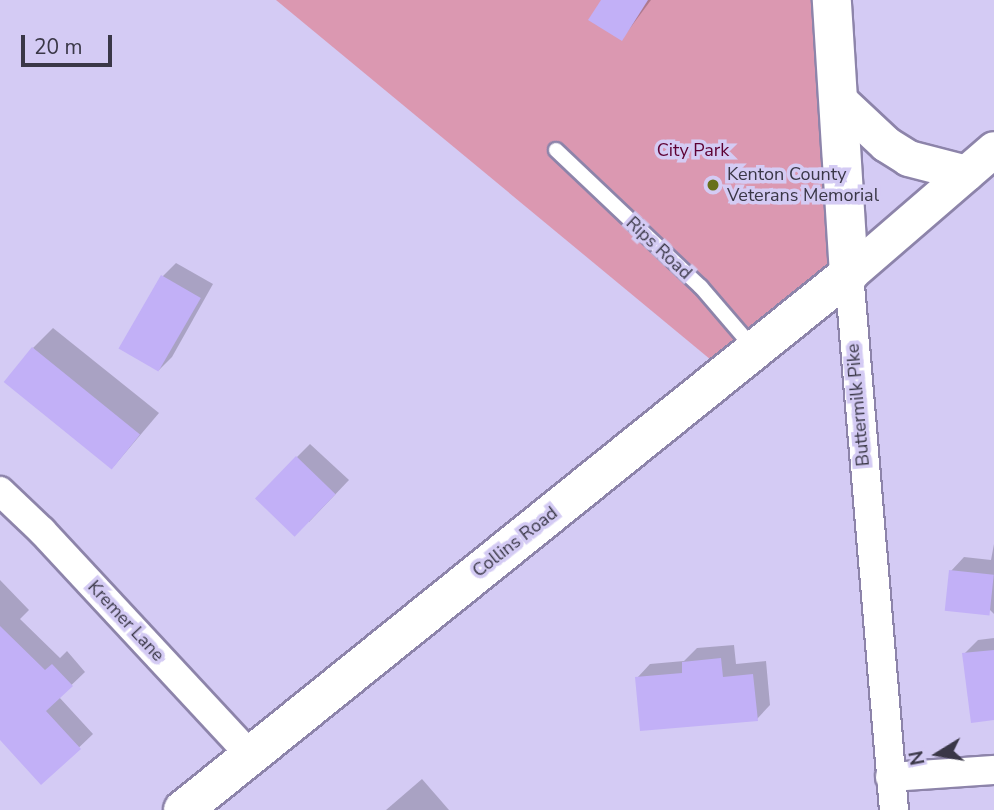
<!DOCTYPE html>
<style>
body{margin:0}
#map{position:relative;width:994px;height:810px;overflow:hidden;background:#d4cbf4;font-family:"Nunito Sans",sans-serif}
div>[style]{position:absolute}
[style*='--x']{left:calc(var(--x)*1px);top:calc(var(--y)*1px);width:calc(var(--w)*1px);rotate:calc(var(--a)*1deg)}
.green>*{inset:0;background:#db98b1}
.shadow>*{inset:0;background:#0003}
.building>*{inset:0;background:#c2b0f7;transform-origin:0 0}
.roads{filter:drop-shadow(2px 0 #8d84aa) drop-shadow(-2px 0 #8d84aa) drop-shadow(0 2px #8d84aa) drop-shadow(0 -2px #8d84aa)}
.service>*{height:14px;margin:-7px;padding:0 7px;transform-origin:7px;border-radius:7px;background:#fff}
.minor>*{height:28px;margin:-14px;padding:0 14px;transform-origin:14px;border-radius:14px;background:#fff}
.tertiary>*{height:35px;margin:-17.5px;padding:0 17.5px;transform-origin:17.5px;border-radius:17.5px;background:#fff}
.secondary>*{height:38px;margin:-19px;padding:0 19px;transform-origin:19px;border-radius:19px;background:#fff}
.dots>*{width:19px;height:19px;translate:-50% -50%;box-sizing:border-box;border:4px solid #d4cbf4;border-radius:50%}
span{translate:-50% -50%;white-space:nowrap;text-align:center;line-height:1.15;-webkit-text-stroke:7px #d4cbf4;paint-order:stroke}
.park-label{font-size:18px;color:#5d0033}
.poi-label{font-size:18px;color:#3a3747}
.left{translate:0 -50%;text-align:left}
.street-label{font-size:18px;color:#3a3747}
.north{position:absolute;left:903px;top:719px;width:70px;height:70px;-webkit-text-stroke:5px #d4cbf4;paint-order:stroke;rotate:259deg;font-size:19px;font-weight:700;line-height:28px;text-align:center;color:#3a3747}
.north::after{content:'';display:block;margin:auto;width:24px;height:32px;background:#3a3747;clip-path:polygon(50% 0,100% 100%,50% 72%,0 100%)}
.scale{position:absolute;left:21px;top:35px;width:91px;height:32px;box-sizing:border-box;border:4px solid #3a3747;border-top:0;padding-left:9px;font-size:21px;line-height:24px;white-space:nowrap;color:#3a3747;-webkit-text-stroke:5px #d4cbf4;paint-order:stroke}
</style>
<div id="map">
<div class="green">
<i style="clip-path:polygon(276px 0,832px 0,849px 274px,728px 374px)"></i>
</div>
<div class="shadow">
<i style="clip-path:polygon(603px 0,651px 0,622px 39px)"></i>
<i style="clip-path:polygon(176px 263px,213px 284px,172px 357px,159px 370px,163px 276px)"></i>
<i style="clip-path:polygon(53px 328px,159px 413px,114px 466px,33px 348px)"></i>
<i style="clip-path:polygon(310px 444px,349px 480px,309px 522px,297px 457px)"></i>
<i style="clip-path:polygon(994px 544px,994px 614px,951px 571px,964px 557px,991px 560px)"></i>
<i style="clip-path:polygon(0 580px,29px 610px,20px 619px,60px 658px,67px 651px,85px 672px,59px 697px,93px 734px,42px 783px,0 738px)"></i>
<i style="clip-path:polygon(994px 638px,994px 718px,964px 654px,978px 640px)"></i>
<i style="clip-path:polygon(734px 645px,736px 664px,766px 661px,770px 705px,757px 719px,637px 678px,650px 664px,684px 661px,697px 648px)"></i>
<i style="clip-path:polygon(422px 779px,449px 810px,386px 810px)"></i>
</div>
<div class="building">
<i style="clip-path:polygon(601px 0,648px 0,622px 41px,588px 20px)"></i>
<i style="left:161px;top:275px;width:46px;height:85px;rotate:30deg"></i>
<i style="left:32px;top:347px;width:139px;height:45px;rotate:39deg"></i>
<i style="left:296px;top:456px;width:55px;height:59px;rotate:44deg"></i>
<i style="left:949px;top:570px;width:45px;height:41px;rotate:6deg"></i>
<i style="clip-path:polygon(0 626px,45px 670px,52px 664px,73px 686px,46px 711px,81px 749px,41px 785px,0 740px)"></i>
<i style="clip-path:polygon(994px 650px,994px 720px,971px 723px,962px 653px)"></i>
<i style="clip-path:polygon(721px 658px,723px 677px,753px 674px,758px 721px,640px 731px,635px 677px,682px 673px,682px 662px)"></i>
</div>
<div class="roads">
<div class="service">
<i style="--x:556;--y:150;--w:199;--a:43.4"></i>
<i style="--x:701;--y:287;--w:83;--a:49.4"></i>
</div>
<div class="minor">
<i style="--x:849;--y:274;--w:538;--a:85.2"></i>
<i style="--x:0;--y:491;--w:58;--a:43.6"></i>
<i style="--x:42;--y:531;--w:303;--a:47.1"></i>
<i style="--x:890;--y:777;--w:104;--a:-3.9"></i>
</div>
<div class="tertiary">
<i style="--x:839;--y:100;--w:64;--a:43.1"></i>
<i style="--x:886;--y:144;--w:26;--a:32"></i>
<i style="--x:908;--y:158;--w:60;--a:14.5"></i>
<i style="--x:849;--y:274;--w:191;--a:-40.8"></i>
</div>
<div class="secondary">
<i style="--x:183;--y:810;--w:855;--a:-38.83"></i>
<i style="--x:849;--y:274;--w:275;--a:-93.6"></i>
</div>
</div>
<div class="dots">
<i style="left:713px;top:185px;background:#677019"></i>
</div>
<div class="park-label">
<span style="left:693px;top:150px">City Park</span>
</div>
<div class="poi-label">
<span class="left" style="left:727px;top:185px">Kenton County<br>Veterans Memorial</span>
</div>
<div class="street-label">
<span style="left:659px;top:248px;rotate:43deg">Rips Road</span>
<span style="left:858px;top:405px;rotate:-95deg">Buttermilk Pike</span>
<span style="left:515px;top:542px;rotate:-38deg">Collins Road</span>
<span style="left:126px;top:621px;rotate:47deg">Kremer Lane</span>
</div>
<div class="north">N</div>
<div class="scale">20 m</div>
</div>
